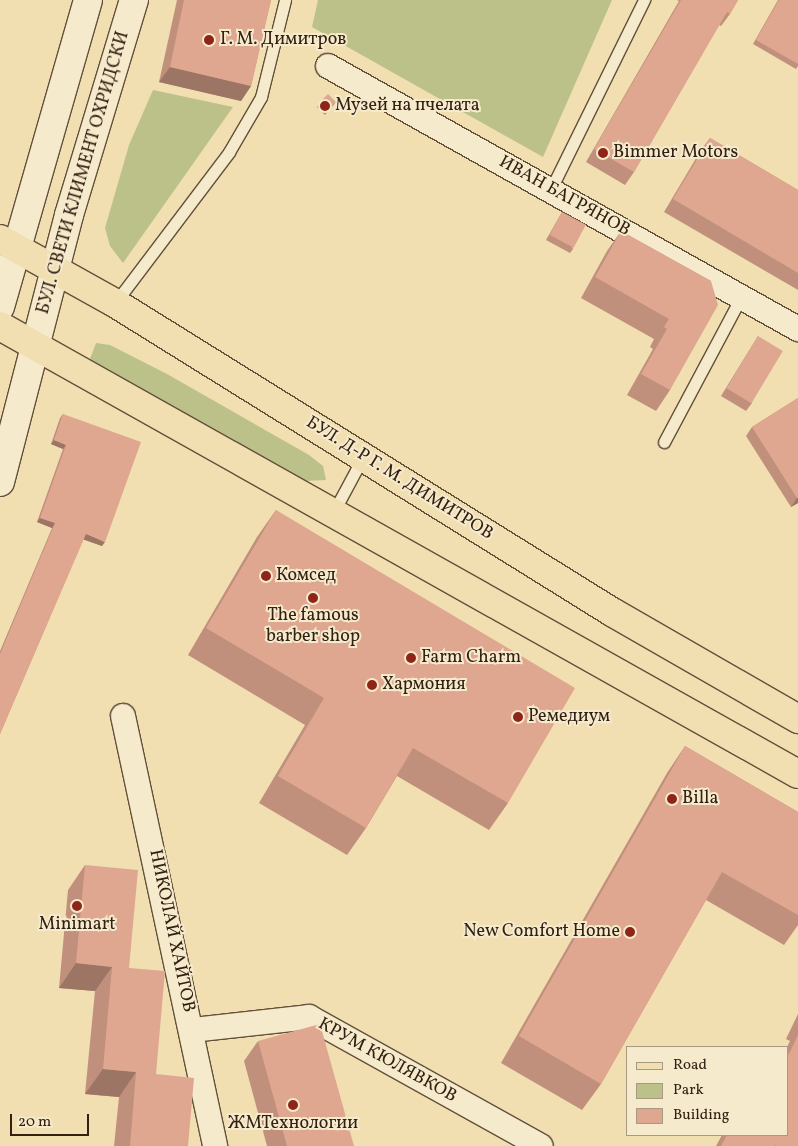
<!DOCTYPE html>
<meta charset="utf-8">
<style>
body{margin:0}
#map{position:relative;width:798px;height:1146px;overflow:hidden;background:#f1deb1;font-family:Vollkorn,serif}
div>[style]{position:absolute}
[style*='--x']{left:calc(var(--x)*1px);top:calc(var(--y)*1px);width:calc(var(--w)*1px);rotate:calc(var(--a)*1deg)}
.green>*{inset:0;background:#bcc18a}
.roads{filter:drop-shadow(1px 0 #62503a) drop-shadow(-1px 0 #62503a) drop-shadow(0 1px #62503a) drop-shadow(0 -1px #62503a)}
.service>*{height:11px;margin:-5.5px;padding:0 5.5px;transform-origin:5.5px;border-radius:5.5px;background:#f6eacc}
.minor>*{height:24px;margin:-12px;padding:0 12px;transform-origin:12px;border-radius:12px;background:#f6eacc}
.secondary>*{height:28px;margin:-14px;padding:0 14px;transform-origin:14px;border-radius:14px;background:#f6eacc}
.primary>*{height:28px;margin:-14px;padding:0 14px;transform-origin:14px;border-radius:14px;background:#f1deb1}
.wall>*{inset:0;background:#c0907c}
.shaded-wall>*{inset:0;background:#9c7565}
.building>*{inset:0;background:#dfa790;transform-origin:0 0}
.dots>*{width:14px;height:14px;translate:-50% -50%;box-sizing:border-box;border:2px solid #f6eacc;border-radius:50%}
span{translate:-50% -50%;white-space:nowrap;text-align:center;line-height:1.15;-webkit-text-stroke:4px #f6eacc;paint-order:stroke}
.poi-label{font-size:18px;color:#322013}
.left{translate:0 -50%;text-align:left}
.right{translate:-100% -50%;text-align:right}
.street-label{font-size:18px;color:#322013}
.legend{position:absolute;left:626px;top:1046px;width:162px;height:90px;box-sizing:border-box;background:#f6eacc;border:1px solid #a89982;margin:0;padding:6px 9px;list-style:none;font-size:15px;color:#322013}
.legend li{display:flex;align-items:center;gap:10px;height:25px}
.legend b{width:25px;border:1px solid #a89982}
.scale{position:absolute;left:10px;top:1114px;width:79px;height:22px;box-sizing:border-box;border:2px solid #322013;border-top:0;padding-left:6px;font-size:15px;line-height:18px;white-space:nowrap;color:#322013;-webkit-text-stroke:4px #f6eacc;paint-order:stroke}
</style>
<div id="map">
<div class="green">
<i style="clip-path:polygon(318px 0,612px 0,543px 157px,312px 27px)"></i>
<i style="clip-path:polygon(153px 90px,233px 107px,123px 263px,110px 246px,105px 228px,129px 145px)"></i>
<i style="clip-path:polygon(96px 343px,110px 345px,167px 374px,309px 455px,323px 466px,326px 480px,304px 481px,98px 365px,90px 359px)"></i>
</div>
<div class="roads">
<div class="service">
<i style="--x:551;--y:189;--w:211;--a:-63.8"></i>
<i style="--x:115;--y:303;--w:189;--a:-52.9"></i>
<i style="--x:229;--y:152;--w:64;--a:-59.8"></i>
<i style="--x:261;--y:97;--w:100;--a:-76.1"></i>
<i style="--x:664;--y:442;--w:164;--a:-62"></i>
<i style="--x:333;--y:513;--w:64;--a:-61.8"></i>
</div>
<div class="minor">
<i style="--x:328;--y:66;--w:539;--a:29.23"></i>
<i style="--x:123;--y:716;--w:440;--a:77.9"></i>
<i style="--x:192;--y:1030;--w:118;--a:-6.3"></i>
<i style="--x:309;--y:1017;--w:265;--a:29.1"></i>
</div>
<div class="secondary">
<i style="--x:0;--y:307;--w:319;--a:-74"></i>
<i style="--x:0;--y:482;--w:276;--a:-75.5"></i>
<i style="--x:69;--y:215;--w:225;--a:-73.2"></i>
</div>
<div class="primary">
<i style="--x:0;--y:239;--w:132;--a:29.1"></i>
<i style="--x:115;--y:303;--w:585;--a:31.87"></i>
<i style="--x:612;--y:612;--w:215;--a:29.9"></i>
<i style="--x:0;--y:326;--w:915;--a:29.31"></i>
</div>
</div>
<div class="wall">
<i style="clip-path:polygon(177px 0,271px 0,251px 86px,241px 101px,159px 82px)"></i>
<i style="clip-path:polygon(677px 0,738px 0,730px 14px,721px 26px,719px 25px,634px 172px,625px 185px,586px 162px,679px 1px)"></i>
<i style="clip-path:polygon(778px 0,798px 0,798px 66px,796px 69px,753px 44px)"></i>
<i style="clip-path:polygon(336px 102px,325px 115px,317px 107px,320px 103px)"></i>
<i style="clip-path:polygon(710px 138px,798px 190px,798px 290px,664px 212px,701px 150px)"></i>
<i style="clip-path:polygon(562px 212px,573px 249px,570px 253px,546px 240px)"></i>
<i style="clip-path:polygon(621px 231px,711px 281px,670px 390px,656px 411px,627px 395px,653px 349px,650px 347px,654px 339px,581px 298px,607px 251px)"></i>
<i style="clip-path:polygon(758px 336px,752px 403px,746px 411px,721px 396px)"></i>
<i style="clip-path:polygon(798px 398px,798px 503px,791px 507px,746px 436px,752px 427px)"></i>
<i style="clip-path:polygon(63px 414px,102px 546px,83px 539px,0 734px,0 651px,52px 528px,37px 522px,63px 449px,51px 444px,60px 418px)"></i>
<i style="clip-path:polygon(276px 510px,508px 803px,489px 830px,397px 776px,366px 828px,347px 855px,259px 803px,305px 725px,188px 655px,257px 537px)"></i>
<i style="clip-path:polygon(685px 746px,798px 812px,798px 925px,784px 945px,706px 900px,601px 1084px,582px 1110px,501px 1063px,667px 773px)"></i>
<i style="clip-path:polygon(85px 865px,129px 968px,156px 1074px,188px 1146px,114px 1146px,119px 1097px,85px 1094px,95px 991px,59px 988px,68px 890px)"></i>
<i style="clip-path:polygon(798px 1014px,798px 1146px,716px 1146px,722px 1135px,787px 1135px,787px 1047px,790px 1041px,786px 1039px)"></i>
<i style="clip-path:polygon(258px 1041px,354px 1146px,267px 1146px,244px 1061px)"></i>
</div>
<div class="shaded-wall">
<i style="clip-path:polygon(170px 67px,251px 86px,241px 101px,159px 82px)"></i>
<i style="clip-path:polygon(54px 440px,66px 445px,63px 449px,51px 444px)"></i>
<i style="clip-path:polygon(797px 498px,798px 498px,798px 503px,791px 507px)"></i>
<i style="clip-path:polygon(40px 518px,55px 523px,52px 528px,37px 522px)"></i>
<i style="clip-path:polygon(86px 534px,105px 542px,102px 546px,82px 539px)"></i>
<i style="clip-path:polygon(76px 963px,112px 967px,95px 991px,59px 988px)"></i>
<i style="clip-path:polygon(103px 1069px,136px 1072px,119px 1097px,85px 1094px)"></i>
</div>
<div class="building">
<i style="clip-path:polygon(184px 0,271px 0,251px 86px,170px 67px)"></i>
<i style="clip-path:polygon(681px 0,738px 0,730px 14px,727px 12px,634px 172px,594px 149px)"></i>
<i style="clip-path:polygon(779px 0,798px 0,798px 64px,756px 40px)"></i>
<i style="left:328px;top:94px;width:11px;height:12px;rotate:45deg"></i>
<i style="clip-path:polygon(710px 138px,798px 190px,798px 273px,673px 199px)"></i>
<i style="left:562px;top:212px;width:27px;height:26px;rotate:28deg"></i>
<i style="clip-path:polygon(621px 231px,711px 281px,718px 305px,670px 390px,641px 374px,667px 329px,664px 327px,669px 319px,595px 277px)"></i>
<i style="left:758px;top:336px;width:29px;height:61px;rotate:31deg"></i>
<i style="clip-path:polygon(798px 398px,798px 498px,797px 498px,752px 427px)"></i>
<i style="clip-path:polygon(63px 414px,141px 442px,105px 542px,86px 534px,0 734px,0 654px,55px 523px,40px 518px,66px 445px,54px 440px)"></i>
<i style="clip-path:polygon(276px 510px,575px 688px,508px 803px,413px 748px,366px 828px,278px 776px,324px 698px,206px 628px)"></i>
<i style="clip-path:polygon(685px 746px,798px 812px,798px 915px,722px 872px,601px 1084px,519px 1036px)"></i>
<i style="clip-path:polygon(85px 865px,138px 870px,129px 968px,165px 971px,156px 1074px,194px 1078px,188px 1146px,130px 1146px,136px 1072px,103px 1069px,112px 967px,76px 963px)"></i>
<i style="clip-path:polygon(320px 1024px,354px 1146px,287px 1146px,258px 1041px)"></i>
<i style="clip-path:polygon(798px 1035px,798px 1146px,777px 1146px,775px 1145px,775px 1146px,721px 1146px,727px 1135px,787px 1135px,787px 1053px,789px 1054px)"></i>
</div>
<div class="dots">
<i style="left:209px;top:40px;background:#8f2418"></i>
<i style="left:325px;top:106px;background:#8f2418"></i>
<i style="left:603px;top:153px;background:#8f2418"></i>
<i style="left:266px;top:576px;background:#8f2418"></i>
<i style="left:313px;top:598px;background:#8f2418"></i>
<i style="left:411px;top:658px;background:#8f2418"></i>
<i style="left:372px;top:685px;background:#8f2418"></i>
<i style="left:518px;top:717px;background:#8f2418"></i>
<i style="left:672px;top:799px;background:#8f2418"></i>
<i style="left:77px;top:906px;background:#8f2418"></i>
<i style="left:630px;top:932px;background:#8f2418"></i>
<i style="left:293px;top:1105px;background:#8f2418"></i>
</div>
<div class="poi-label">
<span class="left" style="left:220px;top:40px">Г. М. Димитров</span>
<span class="left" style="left:335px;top:106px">Музей на пчелата</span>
<span class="left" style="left:613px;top:153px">Bimmer Motors</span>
<span class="left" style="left:276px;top:576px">Комсед</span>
<span style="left:313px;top:627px">The famous<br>barber shop</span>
<span class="left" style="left:421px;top:658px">Farm Charm</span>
<span class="left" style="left:382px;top:685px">Хармония</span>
<span class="left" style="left:528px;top:717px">Ремедиум</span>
<span class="left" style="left:682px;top:799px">Billa</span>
<span style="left:77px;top:925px">Minimart</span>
<span class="right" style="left:620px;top:932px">New Comfort Home</span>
<span style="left:293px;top:1124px">ЖМТехнологии</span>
</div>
<div class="street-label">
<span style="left:84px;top:173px;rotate:-74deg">БУЛ. СВЕТИ КЛИМЕНТ ОХРИДСКИ</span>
<span style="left:564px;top:197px;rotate:29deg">ИВАН БАГРЯНОВ</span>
<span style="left:399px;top:479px;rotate:32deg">БУЛ. Д-Р Г. М. ДИМИТРОВ</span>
<span style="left:171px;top:931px;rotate:78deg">НИКОЛАЙ ХАЙТОВ</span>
<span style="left:387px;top:1061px;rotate:29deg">КРУМ КЮЛЯВКОВ</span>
</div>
<ul class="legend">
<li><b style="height:6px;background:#f1deb1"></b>Road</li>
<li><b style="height:14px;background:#bcc18a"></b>Park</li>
<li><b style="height:14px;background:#dfa790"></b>Building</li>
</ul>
<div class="scale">20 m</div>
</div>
